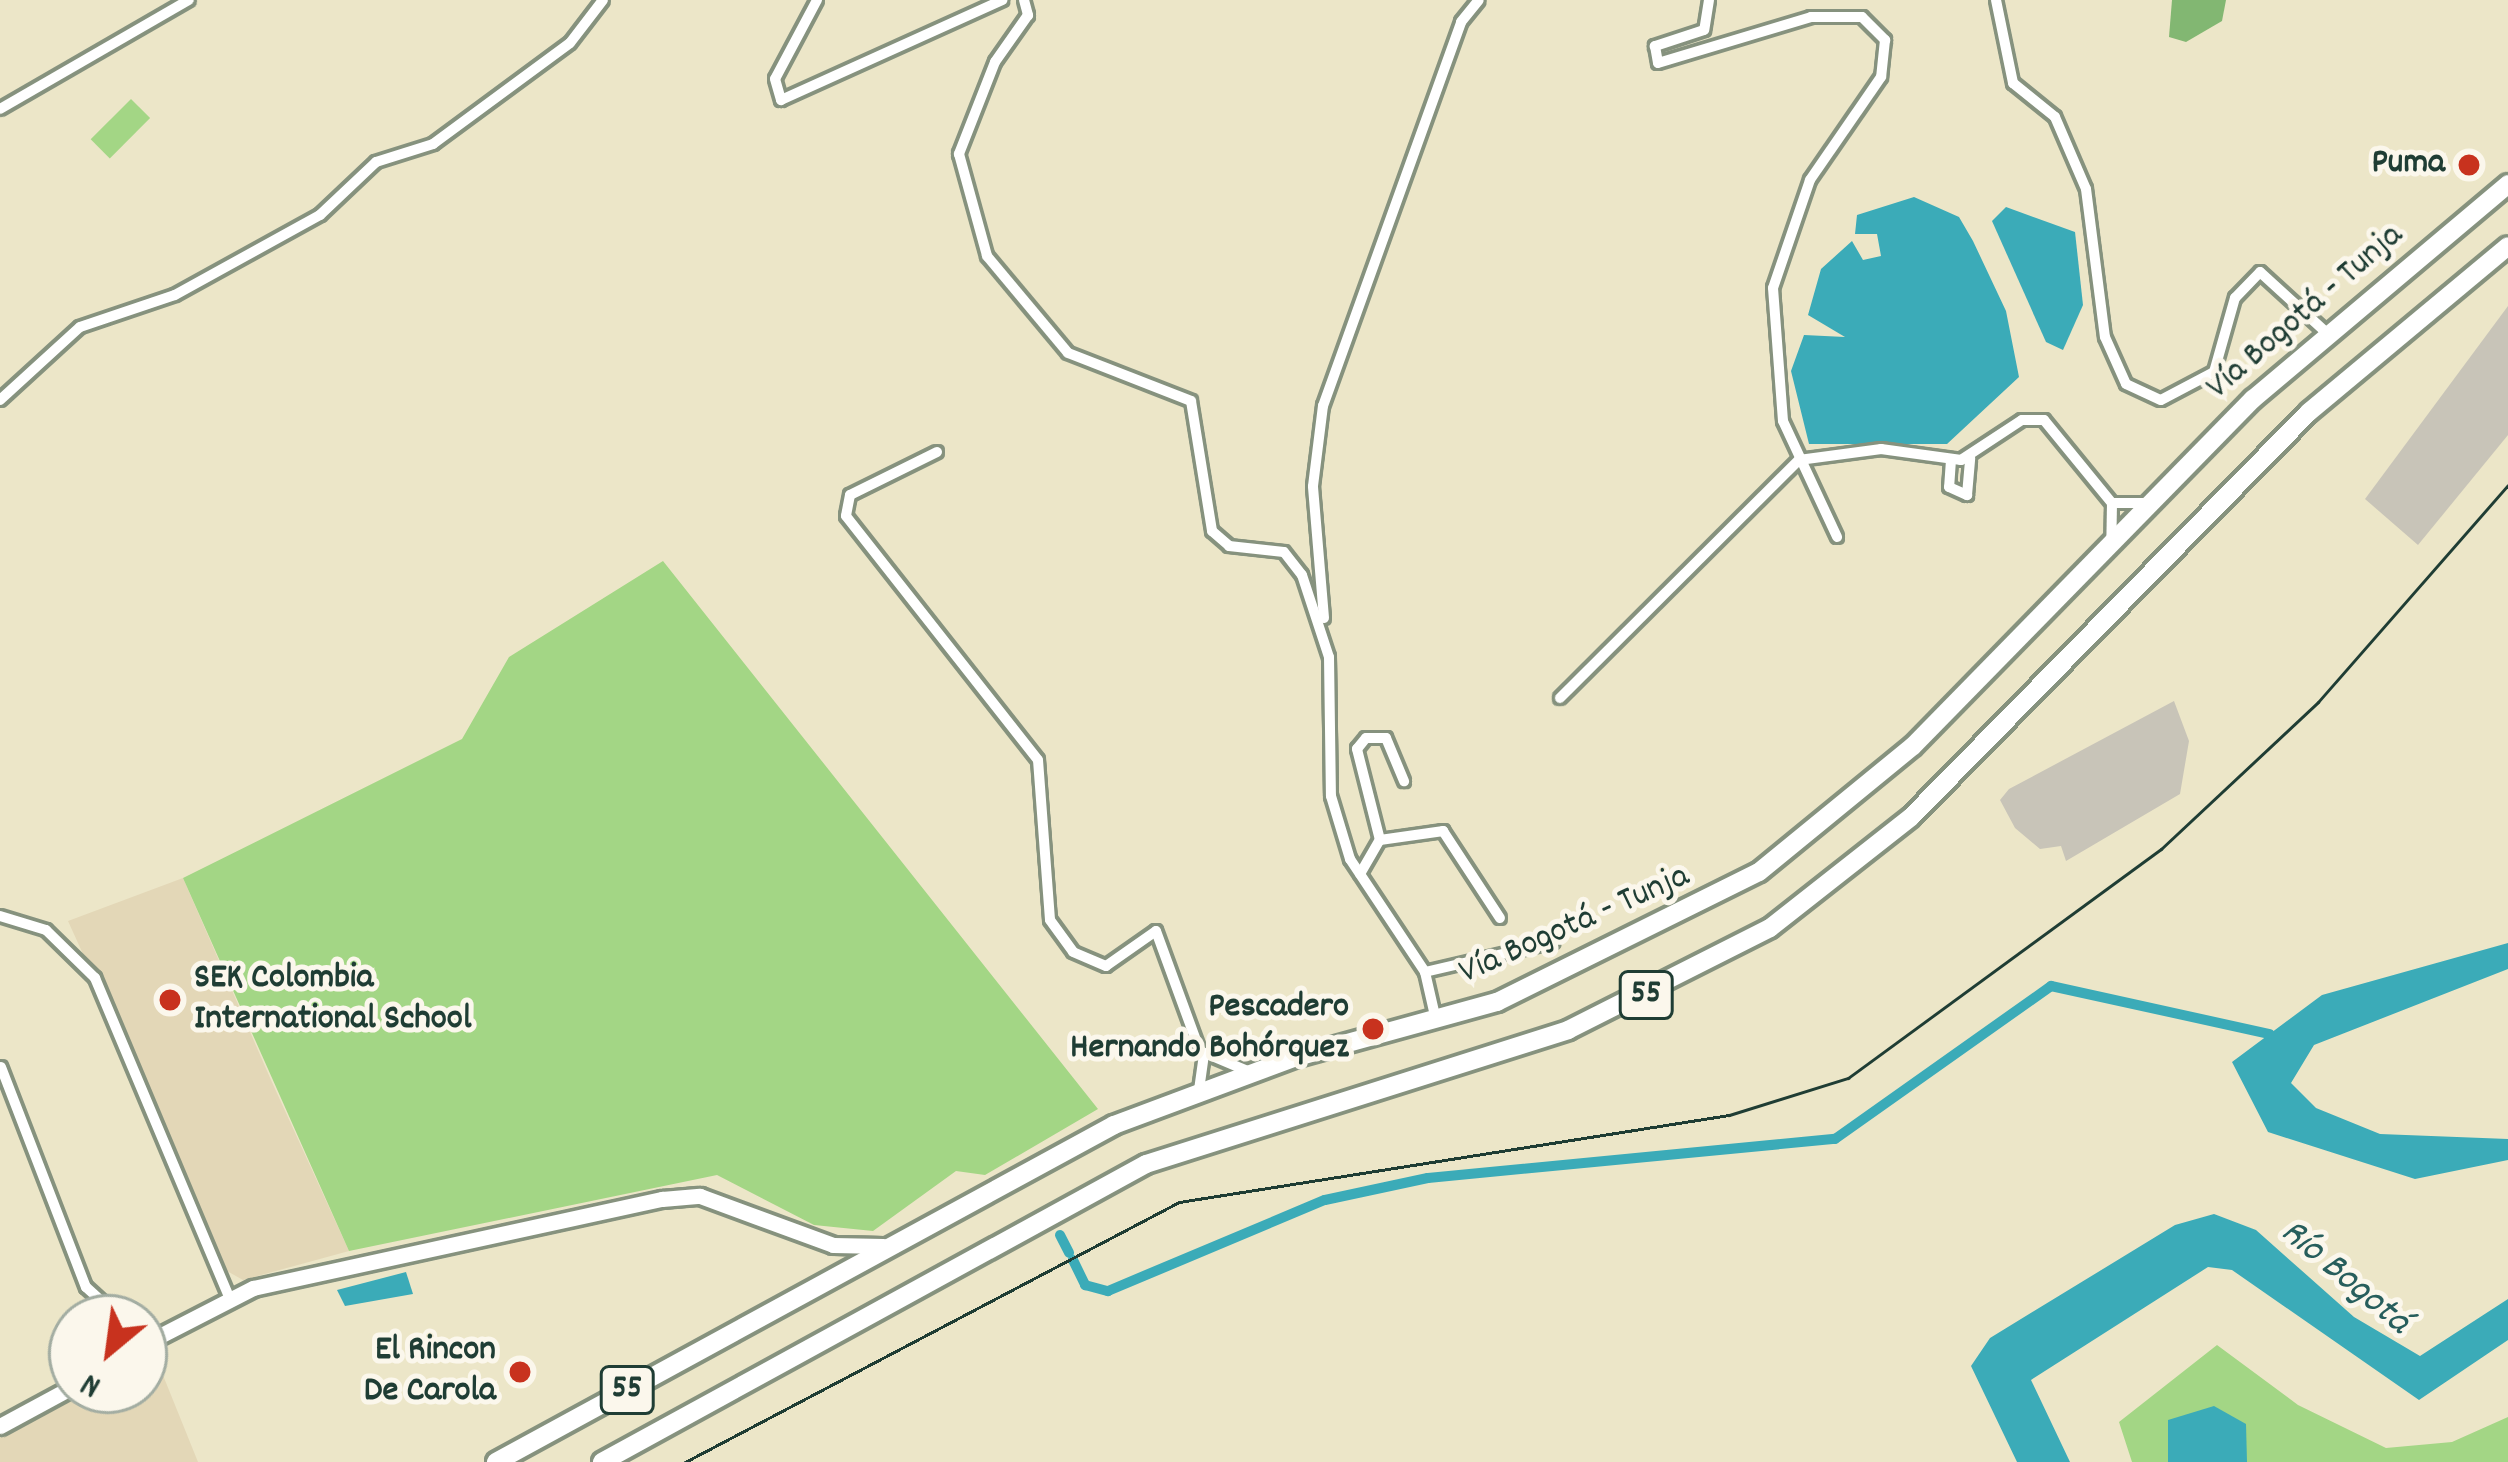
<!DOCTYPE html>
<meta charset="utf-8">
<style>
body{margin:0}
#map{position:relative;width:2508px;height:1462px;overflow:hidden;background:#ece6c8;font-family:Dekko,sans-serif}
div>[style]{position:absolute}
[style*='--x']{left:calc(var(--x)*1px);top:calc(var(--y)*1px);width:calc(var(--w)*1px);rotate:calc(var(--a)*1deg)}
.built>*{inset:0;background:#e3d7b7}
.industrial>*{inset:0;background:#c8c4b8}
.green>*{inset:0;background:#a3d685;transform-origin:0 0}
.forest>*{inset:0;background:#82b772}
.water>*{inset:0;background:#3babb8}
.canal>*{height:10px;margin:-5px;padding:0 5px;transform-origin:5px;border-radius:5px;background:#3babb8}
.roads{filter:drop-shadow(3px 0 #86927e) drop-shadow(-3px 0 #86927e) drop-shadow(0 3px #86927e) drop-shadow(0 -3px #86927e)}
.street>*{height:10px;margin:-5px;padding:0 5px;transform-origin:5px;border-radius:5px;background:#fff}
.secondary>*{height:15px;margin:-7.5px;padding:0 7.5px;transform-origin:7.5px;border-radius:7.5px;background:#fff}
.highway>*{height:18px;margin:-9px;padding:0 9px;transform-origin:9px;border-radius:9px;background:#fff}
.rail>*{height:3px;margin:-1.5px;padding:0 1.5px;transform-origin:1.5px;border-radius:1.5px;background:#1f3d34}
.dots>*{width:33px;height:33px;translate:-50% -50%;box-sizing:border-box;border:6px solid #fbf7ec;border-radius:50%}
span{translate:-50% -50%;white-space:nowrap;text-align:center;line-height:1.15;-webkit-text-stroke:10px #fbf7ec;paint-order:stroke}
.shield-label span{padding:3px 9px;background:#fbf7ec;border:3px solid;border-radius:9px;-webkit-text-stroke-width:0}
.shield-label{font-size:33px;color:#1f3d34;font-weight:700}
.poi-label{font-size:36px;color:#1f3d34;font-weight:700}
.right{translate:-100% -50%;text-align:right}
.left{translate:0 -50%;text-align:left}
.street-label{font-size:36px;color:#1f3d34}
.water-label{font-size:39px;color:#275e5c;font-style:italic}
.north{position:absolute;left:48px;top:1294px;width:120px;height:120px;box-sizing:border-box;background:#fbf7ec;border:3px solid #a3ada2;border-radius:50%;rotate:209deg;font-size:33px;font-weight:700;line-height:48px;text-align:center;color:#1f3d34}
.north::after{content:'';display:block;margin:auto;width:42px;height:54px;background:#c8321e;clip-path:polygon(50% 0,100% 100%,50% 72%,0 100%)}
</style>
<div id="map">
<div class="built">
<i style="clip-path:polygon(183px 878px,271px 1080px,349px 1251px,243px 1280px,227px 1271px,68px 921px)"></i>
<i style="clip-path:polygon(152px 1348px,198px 1462px,0 1462px,0 1438px,87px 1390px,144px 1390px)"></i>
</div>
<div class="industrial">
<i style="clip-path:polygon(2508px 306px,2508px 435px,2418px 545px,2365px 499px)"></i>
<i style="clip-path:polygon(2174px 701px,2189px 741px,2180px 794px,2066px 861px,2061px 846px,2040px 849px,2015px 828px,2000px 800px,2009px 789px)"></i>
</div>
<div class="green">
<i style="left:131px;top:99px;width:27px;height:57px;rotate:45deg"></i>
<i style="clip-path:polygon(663px 561px,1098px 1109px,985px 1175px,956px 1171px,873px 1231px,814px 1225px,717px 1175px,349px 1251px,183px 878px,462px 739px,509px 657px)"></i>
<i style="clip-path:polygon(2217px 1345px,2298px 1405px,2386px 1448px,2452px 1442px,2508px 1417px,2508px 1462px,2132px 1462px,2119px 1422px)"></i>
</div>
<div class="forest">
<i style="clip-path:polygon(2172px 0,2226px 0,2222px 21px,2186px 42px,2169px 37px)"></i>
</div>
<div class="water">
<i style="clip-path:polygon(1914px 197px,1959px 217px,1973px 241px,2006px 311px,2019px 377px,1947px 444px,1809px 444px,1791px 371px,1804px 335px,1845px 337px,1808px 315px,1821px 269px,1852px 241px,1863px 260px,1881px 256px,1877px 234px,1855px 234px,1857px 215px)"></i>
<i style="clip-path:polygon(2006px 207px,2075px 232px,2083px 305px,2063px 350px,2046px 342px,1992px 221px)"></i>
<i style="clip-path:polygon(2508px 943px,2508px 969px,2314px 1045px,2291px 1083px,2316px 1108px,2380px 1134px,2508px 1139px,2508px 1160px,2415px 1179px,2268px 1132px,2232px 1062px,2322px 995px)"></i>
<i style="clip-path:polygon(2214px 1214px,2256px 1230px,2354px 1317px,2420px 1356px,2508px 1299px,2508px 1340px,2419px 1400px,2232px 1270px,2208px 1267px,2031px 1380px,2070px 1462px,2017px 1462px,1971px 1366px,1990px 1338px,2175px 1225px)"></i>
<i style="clip-path:polygon(406px 1272px,413px 1294px,345px 1306px,337px 1290px)"></i>
<i style="clip-path:polygon(2214px 1406px,2246px 1424px,2247px 1462px,2168px 1462px,2168px 1420px)"></i>
</div>
<div class="canal">
<i style="--x:1060;--y:1235;--w:20;--a:63"></i>
<i style="--x:1073;--y:1260;--w:28;--a:64"></i>
<i style="--x:1085;--y:1285;--w:24;--a:15"></i>
<i style="--x:1108;--y:1291;--w:235;--a:-22.8"></i>
<i style="--x:1325;--y:1200;--w:105;--a:-12.1"></i>
<i style="--x:1428;--y:1178;--w:409;--a:-5.5"></i>
<i style="--x:1835;--y:1139;--w:265;--a:-35.3"></i>
<i style="--x:2051;--y:986;--w:224;--a:12.4"></i>
</div>
<div class="roads">
<div class="street">
<i style="--x:817;--y:0;--w:89;--a:118"></i>
<i style="--x:775;--y:79;--w:22;--a:74"></i>
<i style="--x:781;--y:100;--w:243;--a:-24.3"></i>
<i style="--x:1024;--y:0;--w:16;--a:75"></i>
<i style="--x:1028;--y:15;--w:57;--a:125.1"></i>
<i style="--x:995;--y:62;--w:99;--a:111.4"></i>
<i style="--x:959;--y:154;--w:106;--a:74.6"></i>
<i style="--x:987;--y:256;--w:126;--a:50.1"></i>
<i style="--x:1068;--y:353;--w:132;--a:21.3"></i>
<i style="--x:1191;--y:401;--w:132;--a:80.8"></i>
<i style="--x:1212;--y:531;--w:23;--a:41"></i>
<i style="--x:1229;--y:546;--w:55;--a:6.2"></i>
<i style="--x:1284;--y:552;--w:29;--a:52"></i>
<i style="--x:1302;--y:575;--w:86;--a:71.8"></i>
<i style="--x:1329;--y:657;--w:139;--a:89.2"></i>
<i style="--x:1331;--y:796;--w:66;--a:73.2"></i>
<i style="--x:1350;--y:859;--w:136;--a:56.4"></i>
<i style="--x:1425;--y:972;--w:49;--a:77.1"></i>
<i style="--x:1709;--y:0;--w:30;--a:99"></i>
<i style="--x:1704;--y:30;--w:52;--a:161.9"></i>
<i style="--x:1655;--y:46;--w:17;--a:80"></i>
<i style="--x:1658;--y:63;--w:160;--a:-16.7"></i>
<i style="--x:1811;--y:17;--w:51;--a:0"></i>
<i style="--x:1862;--y:17;--w:33;--a:45"></i>
<i style="--x:1885;--y:40;--w:37;--a:96"></i>
<i style="--x:1881;--y:77;--w:125;--a:124.6"></i>
<i style="--x:1810;--y:180;--w:114;--a:108.9"></i>
<i style="--x:1773;--y:288;--w:133;--a:85.7"></i>
<i style="--x:1783;--y:421;--w:128;--a:65"></i>
<i style="--x:1996;--y:0;--w:85;--a:78.4"></i>
<i style="--x:2013;--y:83;--w:54;--a:39"></i>
<i style="--x:2055;--y:117;--w:78;--a:66.7"></i>
<i style="--x:2086;--y:189;--w:149;--a:82.7"></i>
<i style="--x:2105;--y:337;--w:51;--a:65.9"></i>
<i style="--x:2126;--y:384;--w:38;--a:25"></i>
<i style="--x:2161;--y:400;--w:60;--a:-27.8"></i>
<i style="--x:2214;--y:372;--w:77;--a:-74.2"></i>
<i style="--x:2235;--y:298;--w:36;--a:-46"></i>
<i style="--x:2260;--y:272;--w:92;--a:42.4"></i>
<i style="--x:0;--y:109;--w:218;--a:-30"></i>
<i style="--x:0;--y:400;--w:108;--a:-42.4"></i>
<i style="--x:80;--y:327;--w:100;--a:-18.6"></i>
<i style="--x:175;--y:295;--w:166;--a:-28.9"></i>
<i style="--x:320;--y:215;--w:77;--a:-43.4"></i>
<i style="--x:376;--y:162;--w:60;--a:-17.5"></i>
<i style="--x:433;--y:144;--w:170;--a:-36.4"></i>
<i style="--x:570;--y:43;--w:54;--a:-52.5"></i>
<i style="--x:937;--y:452;--w:97;--a:153.7"></i>
<i style="--x:850;--y:495;--w:21;--a:101"></i>
<i style="--x:846;--y:516;--w:310;--a:51.8"></i>
<i style="--x:1038;--y:760;--w:160;--a:85.7"></i>
<i style="--x:1050;--y:920;--w:39;--a:54"></i>
<i style="--x:1073;--y:952;--w:36;--a:23"></i>
<i style="--x:1106;--y:966;--w:61;--a:-35"></i>
<i style="--x:1156;--y:931;--w:128;--a:69.9"></i>
<i style="--x:1200;--y:1051;--w:54;--a:22.8"></i>
<i style="--x:1951;--y:460;--w:27;--a:94"></i>
<i style="--x:1949;--y:487;--w:20;--a:24"></i>
<i style="--x:1967;--y:495;--w:37;--a:-85"></i>
<i style="--x:2112;--y:503;--w:36;--a:0"></i>
<i style="--x:1324;--y:618;--w:132;--a:-94.8"></i>
<i style="--x:1313;--y:486;--w:81;--a:-82.9"></i>
<i style="--x:1323;--y:406;--w:408;--a:-70.2"></i>
<i style="--x:1461;--y:22;--w:28;--a:-51"></i>
<i style="--x:1560;--y:698;--w:337;--a:-44.9"></i>
<i style="--x:1799;--y:460;--w:83;--a:-7.6"></i>
<i style="--x:1881;--y:449;--w:81;--a:7.8"></i>
<i style="--x:1961;--y:460;--w:73;--a:-33.3"></i>
<i style="--x:2022;--y:420;--w:22;--a:0"></i>
<i style="--x:2044;--y:420;--w:107;--a:50.7"></i>
<i style="--x:2112;--y:503;--w:39;--a:91"></i>
<i style="--x:1380;--y:840;--w:94;--a:-104.2"></i>
<i style="--x:1357;--y:749;--w:14;--a:-51"></i>
<i style="--x:1366;--y:738;--w:20;--a:0"></i>
<i style="--x:1386;--y:738;--w:47;--a:67.3"></i>
<i style="--x:1360;--y:874;--w:39;--a:-60"></i>
<i style="--x:1380;--y:840;--w:64;--a:-8.1"></i>
<i style="--x:1443;--y:831;--w:104;--a:56.8"></i>
<i style="--x:0;--y:916;--w:48;--a:16.9"></i>
<i style="--x:46;--y:930;--w:69;--a:44.4"></i>
<i style="--x:95;--y:978;--w:344;--a:67.2"></i>
<i style="--x:1425;--y:972;--w:132;--a:-13.1"></i>
<i style="--x:1;--y:1067;--w:236;--a:68.9"></i>
<i style="--x:86;--y:1287;--w:46;--a:42.4"></i>
<i style="--x:1199;--y:1090;--w:36;--a:-82"></i>
</div>
<div class="secondary">
<i style="--x:144;--y:1344;--w:123;--a:-27.2"></i>
<i style="--x:253;--y:1288;--w:419;--a:-12.3"></i>
<i style="--x:662;--y:1199;--w:38;--a:-5"></i>
<i style="--x:700;--y:1196;--w:142;--a:20.2"></i>
<i style="--x:833;--y:1245;--w:50;--a:1.1"></i>
<i style="--x:0;--y:1426;--w:82;--a:-28.4"></i>
</div>
<div class="highway">
<i style="--x:496;--y:1462;--w:704;--a:-28.6"></i>
<i style="--x:1114;--y:1125;--w:191;--a:-20.5"></i>
<i style="--x:1293;--y:1058;--w:212;--a:-15.4"></i>
<i style="--x:1497;--y:1002;--w:292;--a:-26.4"></i>
<i style="--x:1759;--y:872;--w:199;--a:-39.3"></i>
<i style="--x:1913;--y:746;--w:486;--a:-45.6"></i>
<i style="--x:2253;--y:399;--w:334;--a:-40.1"></i>
<i style="--x:602;--y:1462;--w:620;--a:-28.71"></i>
<i style="--x:1146;--y:1164;--w:443;--a:-17.6"></i>
<i style="--x:1568;--y:1030;--w:226;--a:-26.8"></i>
<i style="--x:1770;--y:928;--w:179;--a:-38.2"></i>
<i style="--x:1911;--y:817;--w:568;--a:-45.5"></i>
<i style="--x:2309;--y:412;--w:259;--a:-39.8"></i>
</div>
</div>
<div class="rail">
<i style="--x:685;--y:1462;--w:558;--a:-27.76"></i>
<i style="--x:1179;--y:1202;--w:557;--a:-8.99"></i>
<i style="--x:1729;--y:1115;--w:125;--a:-17.3"></i>
<i style="--x:1848;--y:1078;--w:388;--a:-36.2"></i>
<i style="--x:2161;--y:849;--w:215;--a:-43.1"></i>
<i style="--x:2318;--y:702;--w:288;--a:-48.8"></i>
</div>
<div class="dots">
<i style="left:2469px;top:165px;background:#c8321e"></i>
<i style="left:170px;top:1000px;background:#c8321e"></i>
<i style="left:1373px;top:1029px;background:#c8321e"></i>
<i style="left:520px;top:1372px;background:#c8321e"></i>
</div>
<div class="shield-label">
<span style="left:1646px;top:995px">55</span>
<span style="left:627px;top:1390px">55</span>
</div>
<div class="poi-label">
<span class="right" style="left:2445px;top:165px">Puma</span>
<span class="left" style="left:194px;top:1000px">SEK Colombia<br>International School</span>
<span class="right" style="left:1349px;top:1029px">Pescadero<br>Hernando Bohórquez</span>
<span class="right" style="left:496px;top:1372px">El Rincon<br>De Carola</span>
</div>
<div class="street-label">
<span style="left:2306px;top:313px;rotate:-41deg">Vía Bogotá - Tunja</span>
<span style="left:1575px;top:926px;rotate:-24deg">Vía Bogotá - Tunja</span>
</div>
<div class="water-label">
<span style="left:2344px;top:1279px;rotate:40deg">Río Bogotá</span>
</div>
<div class="north">N</div>
</div>
